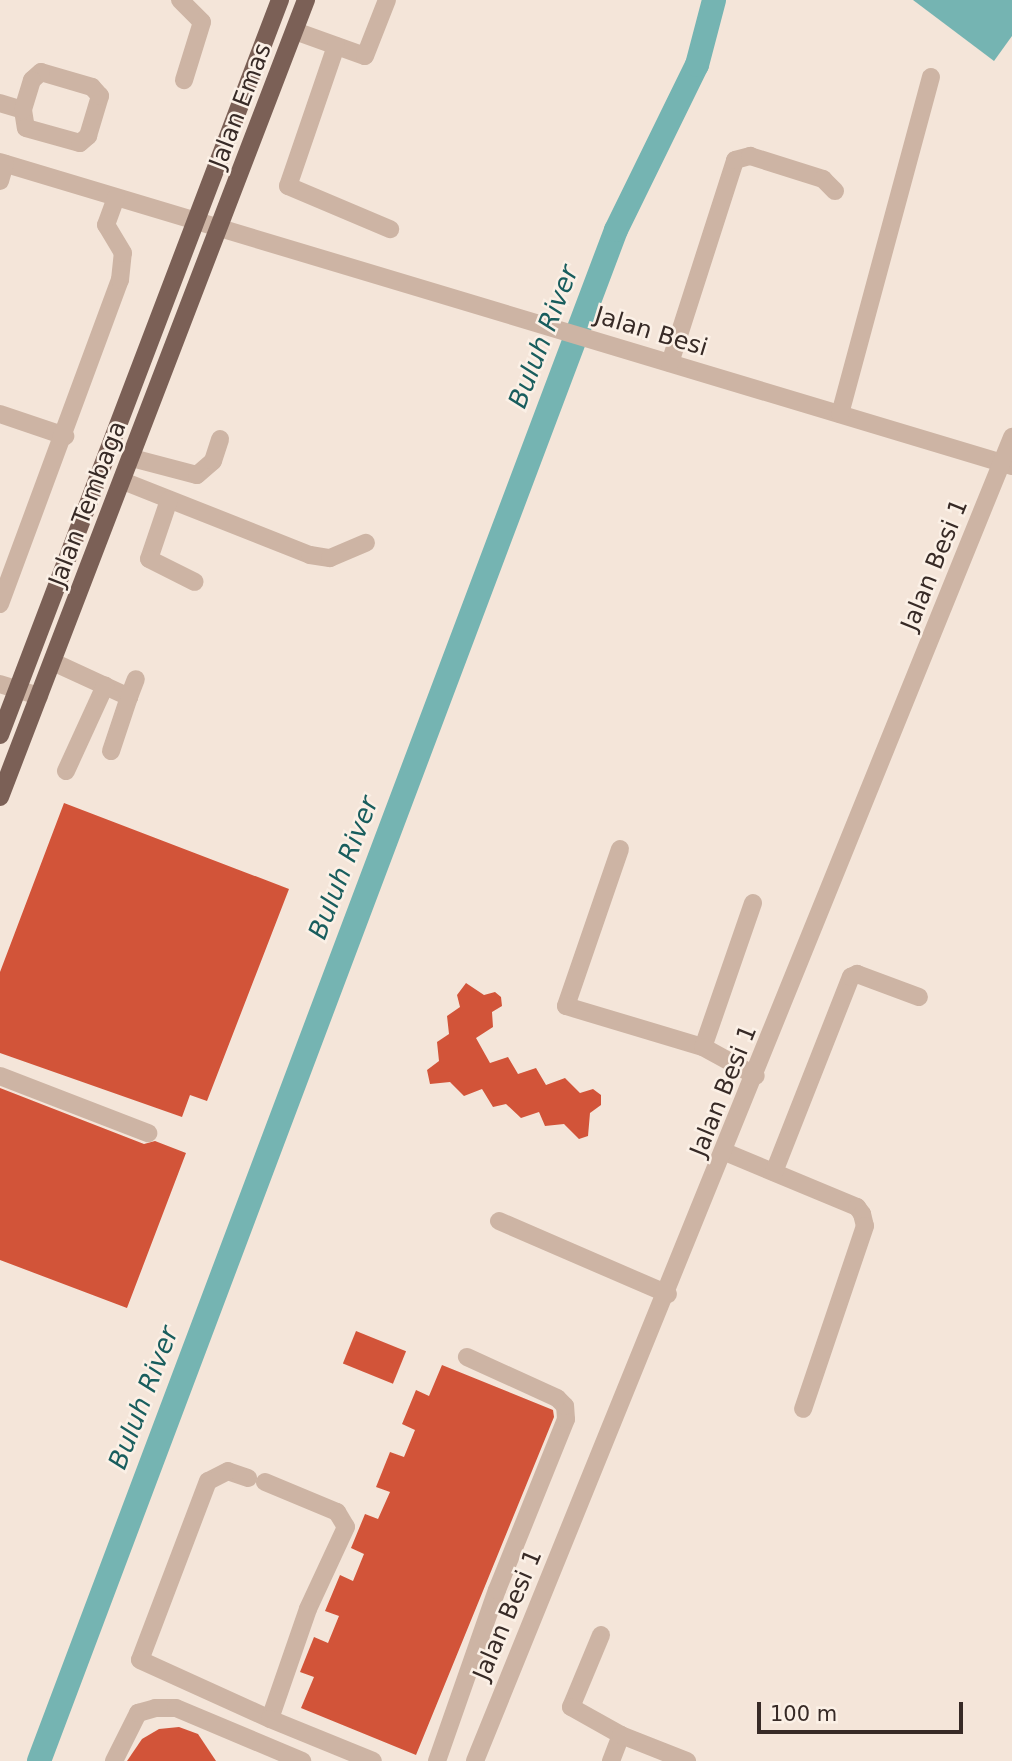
<!DOCTYPE html>
<style>
body{margin:0}
#map{position:relative;width:1012px;height:1761px;overflow:hidden;background:#f4e5d9;font-family:"DejaVu Sans",sans-serif}
div>[style]{position:absolute}
[style*='--x']{left:calc(var(--x)*1px);top:calc(var(--y)*1px);width:calc(var(--w)*1px);rotate:calc(var(--a)*1deg)}
.water>*{inset:0;background:#75b4b2}
.river>*{height:24px;margin:-12px;padding:0 12px;transform-origin:12px;border-radius:12px;background:#75b4b2}
.building>*{inset:0;background:#d25439;transform-origin:0 0}
.minor>*{height:18px;margin:-9px;padding:0 9px;transform-origin:9px;border-radius:9px;background:#cdb4a4}
.major>*{height:18px;margin:-9px;padding:0 9px;transform-origin:9px;border-radius:9px;background:#7b6056}
span{translate:-50% -50%;white-space:nowrap;text-align:center;line-height:1.15;-webkit-text-stroke:5px #fbf0e6;paint-order:stroke}
.street-label{font-size:24px;color:#372a26}
.water-label{font-size:26px;color:#185d5d;font-style:italic}
.scale{position:absolute;left:757px;top:1702px;width:206px;height:32px;box-sizing:border-box;border:4px solid #372a26;border-top:0;padding-left:9px;font-size:21px;line-height:24px;white-space:nowrap;color:#372a26;-webkit-text-stroke:5px #fbf0e6;paint-order:stroke}
</style>
<div id="map">
<div class="water">
<i style="clip-path:polygon(913px 0,1012px 0,1012px 36px,994px 61px)"></i>
</div>
<div class="river">
<i style="--x:39;--y:1761;--w:1636;--a:-69.35"></i>
<i style="--x:616;--y:230;--w:184;--a:-63.9"></i>
<i style="--x:697;--y:65;--w:67;--a:-75.3"></i>
</div>
<div class="building">
<i style="clip-path:polygon(64px 803px,289px 889px,207px 1101px,190px 1095px,182px 1117px,0 1053px,0 972px)"></i>
<i style="clip-path:polygon(466px 983px,484px 995px,495px 992px,501px 997px,502px 1006px,492px 1012px,493px 1027px,476px 1038px,490px 1063px,508px 1057px,518px 1074px,536px 1068px,546px 1085px,565px 1078px,580px 1093px,593px 1089px,601px 1095px,601px 1105px,590px 1113px,588px 1136px,579px 1139px,564px 1124px,545px 1126px,539px 1112px,521px 1118px,506px 1104px,493px 1107px,482px 1089px,464px 1096px,450px 1082px,430px 1084px,427px 1070px,439px 1061px,437px 1042px,449px 1034px,447px 1016px,460px 1007px,457px 995px)"></i>
<i style="clip-path:polygon(0 1088px,144px 1144px,155px 1141px,186px 1153px,127px 1308px,0 1260px)"></i>
<i style="left:356px;top:1331px;width:54px;height:35px;rotate:22deg"></i>
<i style="clip-path:polygon(442px 1365px,553px 1410px,554px 1417px,416px 1755px,301px 1708px,314px 1677px,300px 1672px,314px 1637px,328px 1643px,339px 1616px,325px 1611px,340px 1575px,353px 1581px,364px 1554px,351px 1548px,365px 1514px,378px 1519px,390px 1492px,376px 1487px,390px 1452px,404px 1457px,415px 1430px,402px 1424px,416px 1390px,429px 1396px)"></i>
<i style="clip-path:polygon(179px 1727px,198px 1734px,216px 1761px,127px 1761px,142px 1739px,159px 1729px)"></i>
</div>
<div class="minor">
<i style="--x:180;--y:0;--w:31;--a:45"></i>
<i style="--x:202;--y:22;--w:61;--a:107.2"></i>
<i style="--x:295;--y:31;--w:74;--a:19.7"></i>
<i style="--x:365;--y:56;--w:60;--a:-68.6"></i>
<i style="--x:336;--y:46;--w:148;--a:108.9"></i>
<i style="--x:288;--y:186;--w:111;--a:22.9"></i>
<i style="--x:0;--y:103;--w:24;--a:17"></i>
<i style="--x:23;--y:110;--w:18;--a:81"></i>
<i style="--x:26;--y:128;--w:56;--a:15.5"></i>
<i style="--x:80;--y:143;--w:11;--a:-41"></i>
<i style="--x:88;--y:136;--w:42;--a:-73.3"></i>
<i style="--x:100;--y:96;--w:12;--a:-132"></i>
<i style="--x:92;--y:87;--w:53;--a:-163.6"></i>
<i style="--x:41;--y:72;--w:12;--a:138"></i>
<i style="--x:32;--y:80;--w:31;--a:107"></i>
<i style="--x:0;--y:162;--w:1057;--a:16.72"></i>
<i style="--x:0;--y:181;--w:18;--a:-74"></i>
<i style="--x:670;--y:363;--w:213;--a:-72.2"></i>
<i style="--x:735;--y:160;--w:16;--a:-15"></i>
<i style="--x:750;--y:156;--w:77;--a:17.5"></i>
<i style="--x:823;--y:179;--w:17;--a:45"></i>
<i style="--x:0;--y:414;--w:69;--a:18.7"></i>
<i style="--x:840;--y:414;--w:349;--a:-74.9"></i>
<i style="--x:132;--y:458;--w:67;--a:14.7"></i>
<i style="--x:197;--y:475;--w:21;--a:-41"></i>
<i style="--x:213;--y:461;--w:23;--a:-72"></i>
<i style="--x:123;--y:481;--w:201;--a:21.6"></i>
<i style="--x:310;--y:555;--w:20;--a:9"></i>
<i style="--x:330;--y:558;--w:39;--a:-23"></i>
<i style="--x:169;--y:500;--w:62;--a:108.7"></i>
<i style="--x:149;--y:559;--w:51;--a:26.6"></i>
<i style="--x:0;--y:604;--w:346;--a:-69.7"></i>
<i style="--x:120;--y:280;--w:27;--a:-84"></i>
<i style="--x:123;--y:253;--w:33;--a:-121"></i>
<i style="--x:106;--y:225;--w:29;--a:-70"></i>
<i style="--x:53;--y:662;--w:84;--a:24.7"></i>
<i style="--x:129;--y:697;--w:57;--a:108.4"></i>
<i style="--x:0;--y:684;--w:41;--a:17.1"></i>
<i style="--x:129;--y:697;--w:19;--a:-69"></i>
<i style="--x:66;--y:771;--w:94;--a:-65.4"></i>
<i style="--x:620;--y:849;--w:166;--a:109"></i>
<i style="--x:566;--y:1006;--w:143;--a:16.7"></i>
<i style="--x:753;--y:903;--w:152;--a:109.1"></i>
<i style="--x:703;--y:1047;--w:60;--a:28.7"></i>
<i style="--x:0;--y:1076;--w:159;--a:21.1"></i>
<i style="--x:725;--y:1152;--w:143;--a:22.6"></i>
<i style="--x:857;--y:1207;--w:9;--a:54"></i>
<i style="--x:862;--y:1214;--w:12;--a:76"></i>
<i style="--x:865;--y:1226;--w:193;--a:108.7"></i>
<i style="--x:774;--y:1172;--w:210;--a:-68.5"></i>
<i style="--x:851;--y:977;--w:7;--a:-27"></i>
<i style="--x:857;--y:974;--w:66;--a:20.4"></i>
<i style="--x:499;--y:1221;--w:184;--a:23.4"></i>
<i style="--x:248;--y:1478;--w:21;--a:-161"></i>
<i style="--x:228;--y:1471;--w:22;--a:153"></i>
<i style="--x:208;--y:1481;--w:191;--a:110.8"></i>
<i style="--x:140;--y:1660;--w:143;--a:24.4"></i>
<i style="--x:265;--y:1482;--w:78;--a:22.6"></i>
<i style="--x:337;--y:1512;--w:17;--a:59"></i>
<i style="--x:346;--y:1527;--w:90;--a:114.9"></i>
<i style="--x:308;--y:1609;--w:116;--a:109.1"></i>
<i style="--x:270;--y:1719;--w:111;--a:22.2"></i>
<i style="--x:601;--y:1635;--w:78;--a:112.6"></i>
<i style="--x:571;--y:1707;--w:57;--a:29.2"></i>
<i style="--x:621;--y:1735;--w:28;--a:111"></i>
<i style="--x:621;--y:1735;--w:71;--a:21.5"></i>
<i style="--x:114;--y:1761;--w:54;--a:-63.4"></i>
<i style="--x:138;--y:1713;--w:18;--a:-16"></i>
<i style="--x:155;--y:1708;--w:21;--a:0"></i>
<i style="--x:176;--y:1708;--w:137;--a:22.8"></i>
<i style="--x:437;--y:1761;--w:181;--a:-70.7"></i>
<i style="--x:497;--y:1590;--w:184;--a:-68"></i>
<i style="--x:566;--y:1419;--w:13;--a:-94"></i>
<i style="--x:565;--y:1406;--w:11;--a:-135"></i>
<i style="--x:557;--y:1398;--w:99;--a:-155.5"></i>
<i style="--x:475;--y:1761;--w:1429;--a:-67.92"></i>
</div>
<div class="major">
<i style="--x:0;--y:735;--w:787;--a:-69.15"></i>
<i style="--x:0;--y:797;--w:854;--a:-69"></i>
</div>
<div class="street-label">
<span style="left:241px;top:106px;rotate:-69deg">Jalan Emas</span>
<span style="left:651px;top:332px;rotate:17deg">Jalan Besi</span>
<span style="left:88px;top:504px;rotate:-69deg">Jalan Tembaga</span>
<span style="left:935px;top:565px;rotate:-68deg">Jalan Besi 1</span>
<span style="left:724px;top:1091px;rotate:-68deg">Jalan Besi 1</span>
<span style="left:508px;top:1615px;rotate:-67deg">Jalan Besi 1</span>
</div>
<div class="water-label">
<span style="left:544px;top:337px;rotate:-69deg">Buluh River</span>
<span style="left:344px;top:868px;rotate:-69deg">Buluh River</span>
<span style="left:144px;top:1398px;rotate:-69deg">Buluh River</span>
</div>
<div class="scale">100 m</div>
</div>
